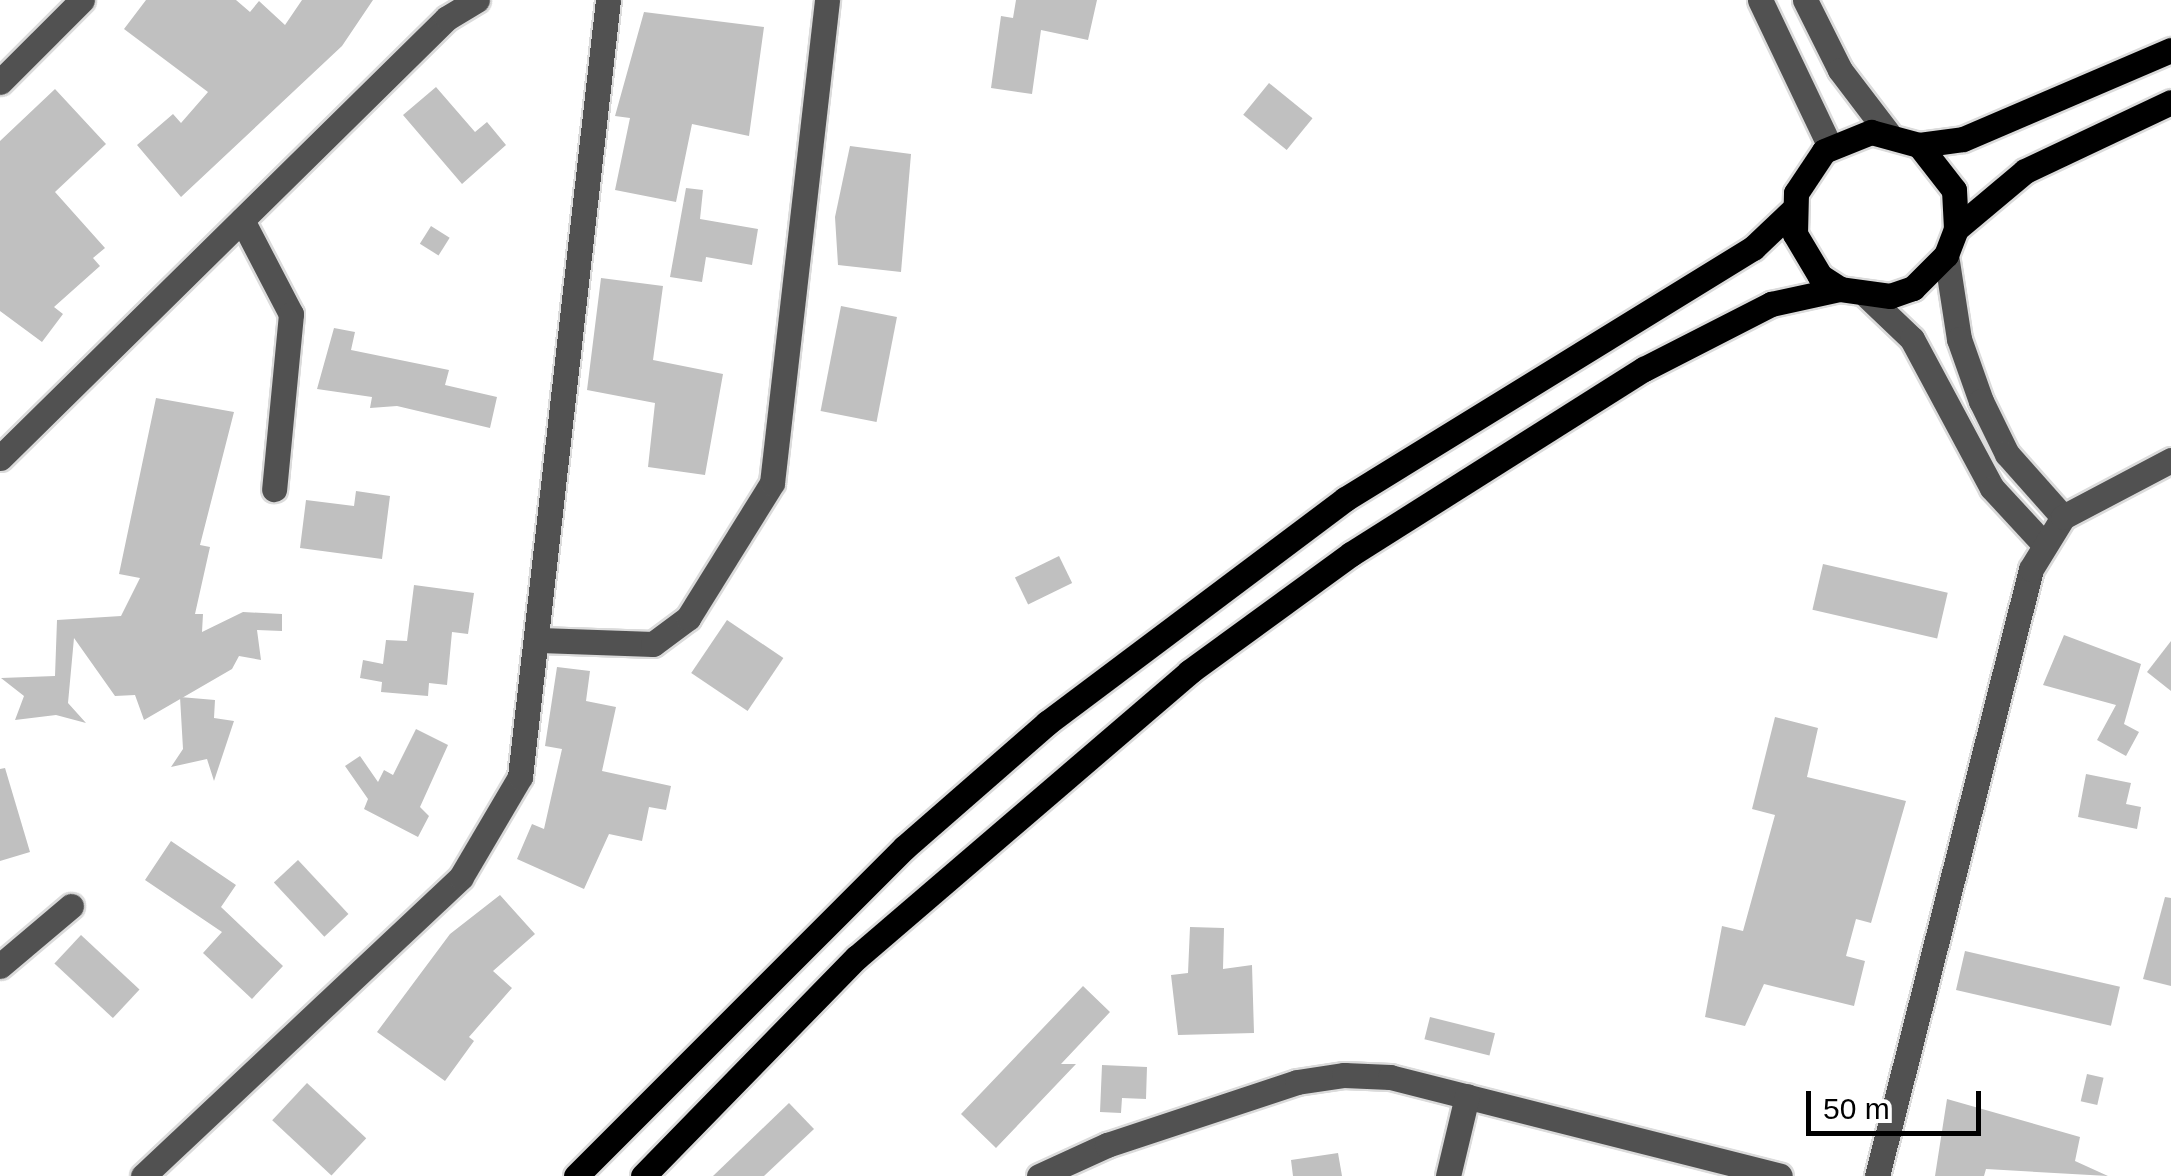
<!DOCTYPE html>
<style>
body{margin:0}
#map{position:relative;width:2171px;height:1176px;overflow:hidden;background:#fff;font-family:Arial,sans-serif}
div>[style]{position:absolute}
[style*='--x']{left:calc(var(--x)*1px);top:calc(var(--y)*1px);width:calc(var(--w)*1px);rotate:calc(var(--a)*1deg)}
.building>*{inset:0;background:#c0c0c0;transform-origin:0 0}
.roads{filter:drop-shadow(2px 0 #dbdbdb) drop-shadow(-2px 0 #dbdbdb) drop-shadow(0 2px #dbdbdb) drop-shadow(0 -2px #dbdbdb)}
.minor>*{height:25px;margin:-12.5px;padding:0 12.5px;transform-origin:12.5px;border-radius:12.5px;background:#515151}
.major>*{height:25px;margin:-12.5px;padding:0 12.5px;transform-origin:12.5px;border-radius:12.5px;background:#000}
span{translate:-50% -50%;white-space:nowrap;text-align:center;line-height:1.15;-webkit-text-stroke:10px #fff;paint-order:stroke}
.scale{position:absolute;left:1806px;top:1091px;width:175px;height:45px;box-sizing:border-box;border:5px solid #000;border-top:0;padding-left:12px;font-size:30px;line-height:35px;white-space:nowrap;color:#000;-webkit-text-stroke:8px #fff;paint-order:stroke}
</style>
<div id="map">
<div class="building">
<i style="clip-path:polygon(146px 0,236px 0,250px 12px,259px 1px,285px 25px,302px 0,373px 0,342px 46px,181px 197px,137px 145px,173px 114px,181px 123px,208px 92px,124px 29px)"></i>
<i style="clip-path:polygon(1016px 0,1097px 0,1088px 40px,1041px 30px,1032px 94px,991px 88px,1001px 16px,1013px 18px)"></i>
<i style="clip-path:polygon(644px 12px,764px 27px,749px 136px,692px 124px,676px 202px,615px 190px,630px 118px,615px 116px)"></i>
<i style="left:1269px;top:83px;width:56px;height:41px;rotate:39deg"></i>
<i style="clip-path:polygon(436px 87px,475px 132px,487px 122px,506px 145px,462px 184px,403px 115px)"></i>
<i style="clip-path:polygon(55px 89px,106px 144px,55px 192px,105px 248px,93px 258px,100px 266px,54px 307px,63px 314px,42px 342px,0 311px,0 141px)"></i>
<i style="clip-path:polygon(850px 146px,911px 154px,901px 272px,838px 265px,835px 217px)"></i>
<i style="clip-path:polygon(686px 188px,703px 190px,700px 219px,758px 229px,752px 265px,706px 257px,702px 282px,670px 277px)"></i>
<i style="left:431px;top:226px;width:22px;height:21px;rotate:32deg"></i>
<i style="clip-path:polygon(601px 278px,663px 286px,653px 360px,723px 374px,705px 475px,648px 467px,655px 403px,587px 390px)"></i>
<i style="left:841px;top:306px;width:57px;height:107px;rotate:11deg"></i>
<i style="clip-path:polygon(334px 328px,355px 332px,351px 350px,449px 370px,445px 385px,497px 397px,490px 428px,397px 406px,370px 408px,372px 397px,317px 389px)"></i>
<i style="clip-path:polygon(156px 398px,234px 412px,200px 545px,210px 547px,195px 614px,203px 614px,202px 632px,243px 612px,282px 614px,282px 631px,257px 630px,261px 660px,239px 656px,232px 669px,144px 720px,135px 695px,115px 696px,74px 638px,68px 703px,86px 723px,56px 715px,15px 720px,24px 696px,1px 678px,55px 676px,57px 620px,121px 616px,140px 578px,119px 574px)"></i>
<i style="clip-path:polygon(356px 491px,390px 496px,382px 559px,300px 548px,306px 500px,354px 506px)"></i>
<i style="left:1059px;top:556px;width:30px;height:49px;rotate:64deg"></i>
<i style="left:1823px;top:564px;width:128px;height:47px;rotate:13deg"></i>
<i style="clip-path:polygon(414px 585px,474px 593px,468px 634px,452px 632px,447px 685px,429px 683px,428px 696px,381px 692px,382px 682px,360px 678px,363px 660px,383px 664px,386px 640px,407px 641px)"></i>
<i style="left:727px;top:620px;width:68px;height:64px;rotate:34deg"></i>
<i style="clip-path:polygon(2064px 635px,2141px 664px,2124px 724px,2139px 732px,2126px 756px,2097px 740px,2116px 705px,2043px 685px)"></i>
<i style="clip-path:polygon(2171px 641px,2171px 691px,2147px 672px)"></i>
<i style="clip-path:polygon(557px 667px,590px 671px,586px 701px,616px 707px,602px 771px,671px 786px,666px 810px,649px 807px,642px 841px,609px 834px,584px 889px,517px 859px,532px 824px,544px 829px,562px 749px,545px 746px)"></i>
<i style="clip-path:polygon(180px 697px,215px 700px,214px 718px,234px 721px,214px 781px,207px 759px,171px 767px,183px 749px)"></i>
<i style="clip-path:polygon(1775px 717px,1818px 728px,1807px 777px,1906px 801px,1871px 923px,1856px 919px,1846px 956px,1865px 961px,1854px 1006px,1764px 984px,1745px 1026px,1705px 1017px,1722px 926px,1743px 931px,1775px 815px,1752px 809px)"></i>
<i style="clip-path:polygon(416px 729px,448px 745px,420px 807px,429px 816px,418px 837px,364px 809px,368px 799px,345px 766px,360px 756px,378px 782px,384px 770px,393px 775px)"></i>
<i style="clip-path:polygon(5px 768px,30px 852px,0 861px,0 769px)"></i>
<i style="clip-path:polygon(2086px 774px,2131px 783px,2126px 804px,2141px 807px,2137px 829px,2078px 817px)"></i>
<i style="clip-path:polygon(171px 841px,236px 885px,221px 907px,283px 966px,252px 999px,203px 953px,222px 932px,145px 880px)"></i>
<i style="left:298px;top:860px;width:74px;height:33px;rotate:47deg"></i>
<i style="clip-path:polygon(500px 895px,535px 934px,493px 971px,512px 988px,469px 1037px,474px 1041px,445px 1081px,377px 1032px,450px 934px)"></i>
<i style="clip-path:polygon(2165px 897px,2171px 898px,2171px 986px,2143px 979px)"></i>
<i style="clip-path:polygon(1190px 927px,1224px 928px,1223px 969px,1252px 965px,1254px 1033px,1178px 1035px,1171px 975px,1188px 973px)"></i>
<i style="left:81px;top:935px;width:80px;height:39px;rotate:43deg"></i>
<i style="left:1965px;top:951px;width:159px;height:40px;rotate:13deg"></i>
<i style="clip-path:polygon(1083px 986px,1110px 1012px,1061px 1064px,1076px 1064px,996px 1148px,961px 1114px)"></i>
<i style="left:1430px;top:1017px;width:67px;height:23px;rotate:14deg"></i>
<i style="clip-path:polygon(1102px 1065px,1147px 1067px,1146px 1099px,1122px 1098px,1121px 1113px,1100px 1112px)"></i>
<i style="left:2087px;top:1074px;width:17px;height:28px;rotate:13deg"></i>
<i style="left:307px;top:1083px;width:81px;height:51px;rotate:43deg"></i>
<i style="clip-path:polygon(1947px 1099px,2080px 1137px,2075px 1161px,2108px 1176px,1986px 1169px,1984px 1176px,1935px 1176px)"></i>
<i style="clip-path:polygon(789px 1103px,814px 1129px,764px 1176px,713px 1176px)"></i>
<i style="clip-path:polygon(1338px 1153px,1342px 1176px,1293px 1176px,1291px 1160px)"></i>
</div>
<div class="roads">
<div class="minor">
<i style="--x:1760;--y:0;--w:163;--a:64.5"></i>
<i style="--x:1805;--y:0;--w:78;--a:63.4"></i>
<i style="--x:1840;--y:70;--w:79;--a:52.7"></i>
<i style="--x:0;--y:82;--w:116;--a:-45"></i>
<i style="--x:242;--y:220;--w:106;--a:62.5"></i>
<i style="--x:291;--y:314;--w:176;--a:95.5"></i>
<i style="--x:1946;--y:255;--w:85;--a:81.2"></i>
<i style="--x:1959;--y:339;--w:66;--a:70.5"></i>
<i style="--x:1981;--y:401;--w:59;--a:63.9"></i>
<i style="--x:2007;--y:454;--w:84;--a:48.4"></i>
<i style="--x:1867;--y:296;--w:62;--a:43.7"></i>
<i style="--x:1912;--y:339;--w:169;--a:61.8"></i>
<i style="--x:1992;--y:488;--w:75;--a:47.2"></i>
<i style="--x:0;--y:458;--w:627;--a:-44.55"></i>
<i style="--x:447;--y:18;--w:35;--a:-31"></i>
<i style="--x:540;--y:640;--w:113;--a:2"></i>
<i style="--x:653;--y:644;--w:44;--a:-36.6"></i>
<i style="--x:688;--y:618;--w:159;--a:-58.1"></i>
<i style="--x:772;--y:483;--w:486;--a:-83.5"></i>
<i style="--x:0;--y:966;--w:93;--a:-40.2"></i>
<i style="--x:143;--y:1176;--w:436;--a:-43.2"></i>
<i style="--x:461;--y:877;--w:116;--a:-59.5"></i>
<i style="--x:520;--y:777;--w:782;--a:-83.54"></i>
<i style="--x:1039;--y:1176;--w:75;--a:-24.5"></i>
<i style="--x:1107;--y:1145;--w:200;--a:-18.3"></i>
<i style="--x:1297;--y:1082;--w:48;--a:-8.5"></i>
<i style="--x:1344;--y:1075;--w:46;--a:2.5"></i>
<i style="--x:1390;--y:1077;--w:402;--a:14.2"></i>
<i style="--x:1448;--y:1176;--w:82;--a:-76.6"></i>
<i style="--x:1877;--y:1176;--w:626;--a:-75.76"></i>
<i style="--x:2031;--y:569;--w:61;--a:-58.4"></i>
<i style="--x:2063;--y:517;--w:122;--a:-27.8"></i>
</div>
<div class="major">
<i style="--x:1919;--y:145;--w:57;--a:52.1"></i>
<i style="--x:1954;--y:190;--w:39;--a:87"></i>
<i style="--x:1956;--y:229;--w:28;--a:111"></i>
<i style="--x:1946;--y:255;--w:47;--a:135"></i>
<i style="--x:1913;--y:288;--w:24;--a:161"></i>
<i style="--x:1890;--y:296;--w:50;--a:-172"></i>
<i style="--x:1840;--y:289;--w:24;--a:-147"></i>
<i style="--x:1820;--y:276;--w:49;--a:-120.8"></i>
<i style="--x:1795;--y:234;--w:41;--a:-88.6"></i>
<i style="--x:1796;--y:193;--w:50;--a:-56.3"></i>
<i style="--x:1824;--y:151;--w:51;--a:-22"></i>
<i style="--x:1871;--y:132;--w:50;--a:15.2"></i>
<i style="--x:1919;--y:145;--w:44;--a:-7.8"></i>
<i style="--x:1963;--y:139;--w:226;--a:-23.2"></i>
<i style="--x:1956;--y:229;--w:90;--a:-40"></i>
<i style="--x:2025;--y:171;--w:161;--a:-25.3"></i>
<i style="--x:576;--y:1176;--w:465;--a:-45"></i>
<i style="--x:905;--y:847;--w:189;--a:-41.1"></i>
<i style="--x:1047;--y:723;--w:373;--a:-36.9"></i>
<i style="--x:1345;--y:499;--w:479;--a:-31.6"></i>
<i style="--x:1753;--y:248;--w:55;--a:-43.5"></i>
<i style="--x:643;--y:1176;--w:306;--a:-45.7"></i>
<i style="--x:857;--y:957;--w:438;--a:-40.6"></i>
<i style="--x:1189;--y:672;--w:200;--a:-36.1"></i>
<i style="--x:1351;--y:554;--w:347;--a:-32.3"></i>
<i style="--x:1644;--y:369;--w:143;--a:-27.1"></i>
<i style="--x:1771;--y:304;--w:71;--a:-12.3"></i>
</div>
</div>
<div class="scale">50 m</div>
</div>
